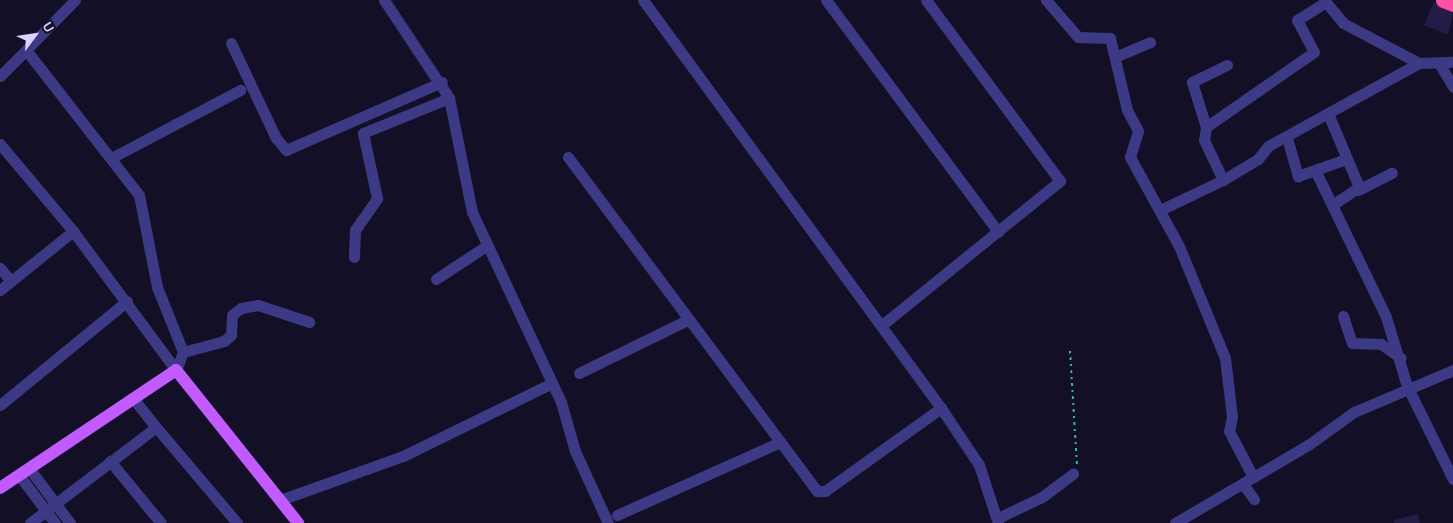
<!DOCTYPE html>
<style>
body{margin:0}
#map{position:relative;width:1453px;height:523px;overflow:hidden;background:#130f26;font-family:Karla,sans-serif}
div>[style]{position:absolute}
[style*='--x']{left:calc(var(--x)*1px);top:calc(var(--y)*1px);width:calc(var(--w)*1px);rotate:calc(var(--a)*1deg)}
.building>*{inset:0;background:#241b47}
.path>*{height:2px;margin-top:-1px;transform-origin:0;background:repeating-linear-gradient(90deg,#2fb8b0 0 2.5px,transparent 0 6.5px)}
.minor>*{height:11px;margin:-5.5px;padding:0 5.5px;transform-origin:5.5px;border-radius:5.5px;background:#3d3a85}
.major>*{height:12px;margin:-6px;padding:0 6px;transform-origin:6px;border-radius:6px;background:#c25bff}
.highway>*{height:15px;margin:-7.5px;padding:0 7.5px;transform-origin:7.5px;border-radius:7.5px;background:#ff4fa3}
span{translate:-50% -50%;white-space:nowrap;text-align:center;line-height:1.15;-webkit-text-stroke:4px #130f26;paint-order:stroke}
.north{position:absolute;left:10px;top:10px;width:50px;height:50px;-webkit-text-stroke:4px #130f26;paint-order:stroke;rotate:59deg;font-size:14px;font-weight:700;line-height:20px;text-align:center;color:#d9d4ff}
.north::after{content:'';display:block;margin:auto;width:18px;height:22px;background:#d9d4ff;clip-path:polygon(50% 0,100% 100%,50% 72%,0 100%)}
</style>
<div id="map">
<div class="building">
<i style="clip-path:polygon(1434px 2px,1453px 13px,1448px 35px,1424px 25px)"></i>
<i style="clip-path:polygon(1418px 514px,1420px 523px,1394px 523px,1394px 520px)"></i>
</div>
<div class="path">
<i style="--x:1070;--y:351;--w:115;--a:86.5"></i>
</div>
<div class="minor">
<i style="--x:75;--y:0;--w:70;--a:134.4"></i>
<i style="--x:26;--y:50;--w:184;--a:52.1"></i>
<i style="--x:139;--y:195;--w:94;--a:78.9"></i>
<i style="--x:157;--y:287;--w:70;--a:68.2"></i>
<i style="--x:183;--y:352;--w:19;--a:111"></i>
<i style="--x:384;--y:0;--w:118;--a:56.4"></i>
<i style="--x:449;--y:98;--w:116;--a:78.6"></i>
<i style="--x:472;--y:212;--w:210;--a:64.9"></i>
<i style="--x:561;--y:402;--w:51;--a:74.1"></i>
<i style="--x:575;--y:451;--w:79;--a:65.4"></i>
<i style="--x:643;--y:0;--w:505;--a:53.86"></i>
<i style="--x:941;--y:408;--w:69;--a:56.3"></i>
<i style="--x:979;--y:465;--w:61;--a:71.9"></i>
<i style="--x:826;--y:0;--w:289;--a:53.4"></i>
<i style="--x:1046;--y:0;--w:49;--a:49.1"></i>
<i style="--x:1078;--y:37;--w:32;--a:2"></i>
<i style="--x:1110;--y:38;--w:74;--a:76.7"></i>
<i style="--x:1127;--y:110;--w:24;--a:62"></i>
<i style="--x:1138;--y:131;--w:27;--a:107"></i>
<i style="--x:1130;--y:157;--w:102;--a:61.2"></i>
<i style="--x:1179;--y:246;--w:121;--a:67.7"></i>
<i style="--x:1225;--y:358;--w:59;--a:83.2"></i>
<i style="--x:1232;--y:417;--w:14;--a:102"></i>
<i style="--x:1229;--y:431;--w:52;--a:62.4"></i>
<i style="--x:1324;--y:0;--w:30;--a:50"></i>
<i style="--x:1343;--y:23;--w:86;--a:27.8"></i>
<i style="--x:231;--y:43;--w:105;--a:64.7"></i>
<i style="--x:276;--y:138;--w:16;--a:50"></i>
<i style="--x:286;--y:150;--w:170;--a:-23.6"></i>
<i style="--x:1115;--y:57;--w:38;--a:-23"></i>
<i style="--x:1440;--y:65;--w:26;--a:59"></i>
<i style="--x:0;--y:76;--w:37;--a:-45"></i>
<i style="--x:1329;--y:116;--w:77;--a:67.1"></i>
<i style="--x:1359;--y:187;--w:32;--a:146"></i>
<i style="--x:1206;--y:127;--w:131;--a:-34.8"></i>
<i style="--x:1314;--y:52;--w:36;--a:-118"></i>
<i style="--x:1297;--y:20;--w:34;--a:-32"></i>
<i style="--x:1287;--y:138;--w:40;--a:74"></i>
<i style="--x:1298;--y:176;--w:51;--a:-19.5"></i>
<i style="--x:0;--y:144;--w:114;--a:50"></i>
<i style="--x:73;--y:231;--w:173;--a:53.5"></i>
<i style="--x:113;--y:157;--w:144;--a:-27.8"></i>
<i style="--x:568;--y:157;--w:417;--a:53.3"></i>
<i style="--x:817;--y:491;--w:8;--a:0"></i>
<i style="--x:825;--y:491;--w:143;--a:-35.6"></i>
<i style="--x:1316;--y:172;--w:161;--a:64.2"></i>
<i style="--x:1386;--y:317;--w:72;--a:73.1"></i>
<i style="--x:1407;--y:386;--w:104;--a:63.7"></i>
<i style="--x:1223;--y:180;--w:44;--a:-115.4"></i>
<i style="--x:1204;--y:140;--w:13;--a:-81"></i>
<i style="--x:1206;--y:127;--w:47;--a:-107.3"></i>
<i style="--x:1192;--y:82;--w:39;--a:-26"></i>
<i style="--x:1358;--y:190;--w:38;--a:-27"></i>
<i style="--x:1160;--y:210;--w:70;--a:-25.5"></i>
<i style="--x:1223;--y:180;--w:41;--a:-31"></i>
<i style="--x:1258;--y:159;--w:16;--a:-52"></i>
<i style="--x:1268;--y:146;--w:172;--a:-28.8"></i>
<i style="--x:1419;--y:63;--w:34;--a:-2"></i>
<i style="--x:354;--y:257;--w:27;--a:-88"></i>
<i style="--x:355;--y:230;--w:39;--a:-55"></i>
<i style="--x:377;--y:198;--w:66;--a:-102.2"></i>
<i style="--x:363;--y:133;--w:93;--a:-22.1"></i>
<i style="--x:0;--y:268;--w:17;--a:50"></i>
<i style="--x:436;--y:279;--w:60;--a:-33.4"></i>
<i style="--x:0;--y:290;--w:94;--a:-38.9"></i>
<i style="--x:1343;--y:316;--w:28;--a:72"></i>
<i style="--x:1352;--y:343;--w:29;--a:2"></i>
<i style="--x:1381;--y:344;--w:24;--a:35"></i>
<i style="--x:882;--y:325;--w:229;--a:-39"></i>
<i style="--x:1060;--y:181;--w:225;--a:-126.5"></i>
<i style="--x:183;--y:352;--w:42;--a:-15"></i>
<i style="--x:224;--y:341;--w:9;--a:-41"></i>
<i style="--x:231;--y:335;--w:20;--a:-87"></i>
<i style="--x:232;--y:315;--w:11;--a:-38"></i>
<i style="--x:241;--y:308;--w:17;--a:-10"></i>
<i style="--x:258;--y:305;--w:54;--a:18.4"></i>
<i style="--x:579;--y:373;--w:120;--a:-26.1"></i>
<i style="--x:133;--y:398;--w:37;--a:52"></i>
<i style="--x:0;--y:405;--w:164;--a:-39.3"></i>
<i style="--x:110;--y:461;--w:80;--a:50.6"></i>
<i style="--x:29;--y:468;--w:69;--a:53.3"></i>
<i style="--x:19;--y:475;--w:60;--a:53.1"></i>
<i style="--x:1243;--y:484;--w:19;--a:54"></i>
<i style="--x:280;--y:500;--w:131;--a:-19.7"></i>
<i style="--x:403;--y:456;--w:166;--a:-26.1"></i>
<i style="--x:617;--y:515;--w:179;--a:-24.1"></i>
<i style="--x:998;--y:518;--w:49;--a:-25.5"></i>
<i style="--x:1042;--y:497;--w:39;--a:-37"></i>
<i style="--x:30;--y:523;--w:158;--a:-37.3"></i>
<i style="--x:156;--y:427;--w:126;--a:49.8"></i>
<i style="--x:1175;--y:523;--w:154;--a:-30.4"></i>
<i style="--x:1308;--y:445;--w:57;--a:-35.7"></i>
<i style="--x:1354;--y:412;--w:108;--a:-23"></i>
</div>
<div class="major">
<i style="--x:0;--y:488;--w:212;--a:-33.8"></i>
<i style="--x:176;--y:370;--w:196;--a:51.4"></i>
</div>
<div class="highway">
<i style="--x:1443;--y:0;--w:11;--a:22"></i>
</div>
<div class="north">U</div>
</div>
